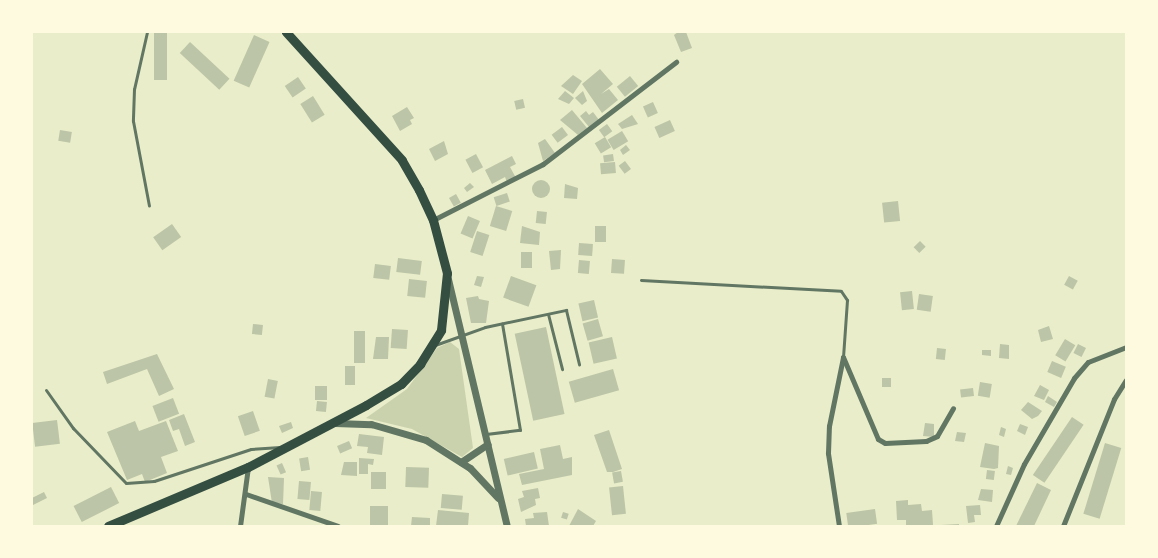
<!DOCTYPE html>
<style>
body{margin:0}
#map{position:relative;width:1158px;height:558px;overflow:hidden;background:#e9edc9;font-family:"PT Sans",sans-serif}
div>[style]{position:absolute}
[style*='--x']{left:calc(var(--x)*1px);top:calc(var(--y)*1px);width:calc(var(--w)*1px);rotate:calc(var(--a)*1deg)}
.green>*{inset:0;background:#cad2ad}
.building>*{inset:0;background:#bcc5a7;transform-origin:0 0}
.round{border-radius:50%}
.service>*{height:3px;margin:-1.5px;padding:0 1.5px;transform-origin:1.5px;border-radius:1.5px;background:#617663}
.minor>*{height:5px;margin:-2.5px;padding:0 2.5px;transform-origin:2.5px;border-radius:2.5px;background:#617663}
.tertiary>*{height:7px;margin:-3.5px;padding:0 3.5px;transform-origin:3.5px;border-radius:3.5px;background:#617663}
.trunk>*{height:9px;margin:-4.5px;padding:0 4.5px;transform-origin:4.5px;border-radius:4.5px;background:#344e41}
span{translate:-50% -50%;white-space:nowrap;text-align:center;line-height:1.15;-webkit-text-stroke:5px #fefae0;paint-order:stroke}
.frame{position:absolute;inset:0;border:33px solid #fefae0;pointer-events:none}
</style>
<div id="map">
<div class="green">
<i style="clip-path:polygon(450px 342px,459px 349px,473px 448px,462px 457px,412px 429px,366px 418px,407px 389px,437px 348px)"></i>
</div>
<div class="building">
<i style="left:154px;top:32px;width:13px;height:48px"></i>
<i style="clip-path:polygon(678px 32px,686px 32px,692px 48px,681px 52px,674px 35px)"></i>
<i style="left:254px;top:35px;width:17px;height:50px;rotate:24deg"></i>
<i style="left:190px;top:42px;width:54px;height:15px;rotate:43deg"></i>
<i style="clip-path:polygon(600px 69px,613px 84px,601px 94px,609px 89px,618px 100px,602px 113px,582px 84px)"></i>
<i style="clip-path:polygon(573px 75px,582px 81px,573px 94px,561px 86px)"></i>
<i style="left:630px;top:76px;width:13px;height:17px;rotate:51deg"></i>
<i style="left:298px;top:77px;width:14px;height:16px;rotate:56deg"></i>
<i style="clip-path:polygon(565px 91px,574px 98px,569px 104px,558px 99px)"></i>
<i style="clip-path:polygon(583px 91px,587px 101px,582px 105px,575px 98px)"></i>
<i style="left:313px;top:96px;width:22px;height:15px;rotate:58deg"></i>
<i style="left:523px;top:99px;width:9px;height:9px;rotate:77deg"></i>
<i style="left:653px;top:102px;width:12px;height:11px;rotate:66deg"></i>
<i style="clip-path:polygon(407px 107px,414px 118px,410px 120px,412px 124px,400px 131px,392px 116px)"></i>
<i style="clip-path:polygon(572px 110px,587px 128px,578px 135px,560px 120px)"></i>
<i style="clip-path:polygon(586px 111px,589px 115px,593px 112px,599px 120px,589px 127px,580px 116px)"></i>
<i style="clip-path:polygon(632px 115px,638px 124px,622px 129px,618px 124px)"></i>
<i style="left:670px;top:120px;width:12px;height:17px;rotate:66deg"></i>
<i style="left:607px;top:124px;width:9px;height:10px;rotate:54deg"></i>
<i style="left:562px;top:127px;width:10px;height:13px;rotate:53deg"></i>
<i style="left:60px;top:130px;width:12px;height:11px;rotate:9deg"></i>
<i style="left:622px;top:131px;width:12px;height:17px;rotate:59deg"></i>
<i style="left:605px;top:137px;width:12px;height:12px;rotate:59deg"></i>
<i style="clip-path:polygon(545px 139px,555px 153px,543px 161px,538px 143px)"></i>
<i style="clip-path:polygon(444px 141px,448px 154px,435px 161px,429px 149px)"></i>
<i style="clip-path:polygon(626px 145px,630px 150px,623px 155px,620px 150px)"></i>
<i style="left:476px;top:154px;width:15px;height:12px;rotate:62deg"></i>
<i style="left:613px;top:154px;width:7px;height:10px;rotate:82deg"></i>
<i style="clip-path:polygon(512px 156px,516px 164px,510px 167px,516px 178px,507px 182px,505px 177px,492px 184px,485px 170px)"></i>
<i style="left:625px;top:161px;width:10px;height:8px;rotate:53deg"></i>
<i style="left:615px;top:162px;width:11px;height:15px;rotate:85deg"></i>
<i class="round" style="left:532px;top:180px;width:18px;height:18px"></i>
<i style="clip-path:polygon(470px 183px,474px 187px,467px 192px,464px 188px)"></i>
<i style="clip-path:polygon(565px 184px,578px 188px,577px 199px,564px 198px)"></i>
<i style="left:507px;top:193px;width:9px;height:14px;rotate:72deg"></i>
<i style="left:456px;top:194px;width:10px;height:8px;rotate:61deg"></i>
<i style="left:898px;top:201px;width:20px;height:16px;rotate:84deg"></i>
<i style="left:496px;top:206px;width:17px;height:21px;rotate:17deg"></i>
<i style="left:537px;top:211px;width:10px;height:12px;rotate:6deg"></i>
<i style="left:468px;top:216px;width:13px;height:19px;rotate:23deg"></i>
<i style="left:172px;top:224px;width:16px;height:23px;rotate:55deg"></i>
<i style="clip-path:polygon(522px 226px,540px 232px,539px 245px,520px 243px)"></i>
<i style="left:595px;top:226px;width:11px;height:16px"></i>
<i style="left:477px;top:231px;width:13px;height:22px;rotate:18deg"></i>
<i style="left:920px;top:241px;width:8px;height:9px;rotate:45deg"></i>
<i style="left:579px;top:243px;width:14px;height:12px;rotate:4deg"></i>
<i style="clip-path:polygon(561px 250px,560px 269px,551px 270px,549px 251px)"></i>
<i style="left:521px;top:252px;width:11px;height:16px"></i>
<i style="left:398px;top:258px;width:24px;height:14px;rotate:7deg"></i>
<i style="left:612px;top:259px;width:13px;height:14px;rotate:4deg"></i>
<i style="left:579px;top:260px;width:11px;height:13px;rotate:5deg"></i>
<i style="left:375px;top:264px;width:16px;height:14px;rotate:7deg"></i>
<i style="clip-path:polygon(477px 276px,484px 277px,481px 287px,474px 285px)"></i>
<i style="left:511px;top:276px;width:27px;height:23px;rotate:20deg"></i>
<i style="left:1069px;top:276px;width:10px;height:10px;rotate:29deg"></i>
<i style="left:409px;top:279px;width:18px;height:17px;rotate:6deg"></i>
<i style="left:912px;top:291px;width:18px;height:12px;rotate:84deg"></i>
<i style="left:919px;top:294px;width:14px;height:16px;rotate:8deg"></i>
<i style="clip-path:polygon(478px 296px,479px 299px,489px 301px,486px 323px,471px 323px,466px 298px)"></i>
<i style="left:594px;top:300px;width:18px;height:16px;rotate:77deg"></i>
<i style="left:598px;top:319px;width:18px;height:16px;rotate:74deg"></i>
<i style="left:253px;top:324px;width:10px;height:10px;rotate:6deg"></i>
<i style="clip-path:polygon(1049px 326px,1053px 339px,1041px 342px,1038px 330px)"></i>
<i style="left:546px;top:327px;width:89px;height:32px;rotate:78deg"></i>
<i style="left:392px;top:329px;width:16px;height:19px;rotate:4deg"></i>
<i style="left:354px;top:331px;width:11px;height:32px"></i>
<i style="clip-path:polygon(376px 337px,389px 337px,388px 359px,373px 359px)"></i>
<i style="left:612px;top:337px;width:22px;height:24px;rotate:77deg"></i>
<i style="left:1065px;top:339px;width:12px;height:19px;rotate:31deg"></i>
<i style="clip-path:polygon(1000px 344px,1009px 345px,1009px 359px,999px 358px)"></i>
<i style="left:1078px;top:344px;width:9px;height:10px;rotate:27deg"></i>
<i style="left:937px;top:348px;width:9px;height:11px;rotate:6deg"></i>
<i style="clip-path:polygon(982px 350px,991px 350px,991px 356px,982px 355px)"></i>
<i style="clip-path:polygon(157px 354px,174px 389px,159px 396px,147px 369px,107px 384px,103px 372px)"></i>
<i style="left:1052px;top:361px;width:15px;height:12px;rotate:23deg"></i>
<i style="left:345px;top:366px;width:10px;height:19px"></i>
<i style="left:613px;top:369px;width:22px;height:46px;rotate:74deg"></i>
<i style="left:882px;top:378px;width:9px;height:9px"></i>
<i style="left:268px;top:379px;width:10px;height:18px;rotate:11deg"></i>
<i style="left:980px;top:382px;width:12px;height:14px;rotate:9deg"></i>
<i style="clip-path:polygon(1040px 385px,1049px 390px,1044px 400px,1034px 396px)"></i>
<i style="left:315px;top:386px;width:12px;height:14px"></i>
<i style="left:973px;top:388px;width:8px;height:13px;rotate:83deg"></i>
<i style="clip-path:polygon(1048px 396px,1057px 402px,1054px 407px,1045px 402px)"></i>
<i style="left:173px;top:398px;width:17px;height:22px;rotate:69deg"></i>
<i style="left:317px;top:401px;width:10px;height:10px;rotate:6deg"></i>
<i style="clip-path:polygon(1028px 402px,1042px 411px,1038px 416px,1032px 419px,1021px 410px)"></i>
<i style="left:253px;top:411px;width:21px;height:16px;rotate:71deg"></i>
<i style="clip-path:polygon(184px 414px,195px 442px,185px 446px,179px 429px,173px 431px,169px 420px)"></i>
<i style="left:1072px;top:417px;width:14px;height:70px;rotate:34deg"></i>
<i style="left:57px;top:420px;width:24px;height:25px;rotate:83deg"></i>
<i style="clip-path:polygon(135px 421px,139px 431px,166px 421px,178px 451px,161px 457px,167px 473px,145px 482px,142px 474px,127px 480px,107px 432px)"></i>
<i style="clip-path:polygon(291px 422px,293px 428px,282px 433px,279px 426px)"></i>
<i style="clip-path:polygon(925px 423px,934px 424px,934px 437px,923px 436px)"></i>
<i style="clip-path:polygon(1020px 424px,1028px 427px,1025px 435px,1017px 431px)"></i>
<i style="clip-path:polygon(1001px 427px,1006px 429px,1004px 437px,999px 435px)"></i>
<i style="clip-path:polygon(609px 430px,622px 469px,613px 472px,607px 472px,594px 435px)"></i>
<i style="clip-path:polygon(957px 432px,966px 433px,964px 442px,955px 441px)"></i>
<i style="clip-path:polygon(359px 434px,384px 437px,382px 455px,367px 453px,368px 447px,357px 446px)"></i>
<i style="left:349px;top:441px;width:8px;height:13px;rotate:67deg"></i>
<i style="clip-path:polygon(985px 443px,999px 446px,998px 468px,994px 469px,980px 467px)"></i>
<i style="left:1105px;top:443px;width:17px;height:74px;rotate:17deg"></i>
<i style="clip-path:polygon(560px 445px,563px 459px,572px 457px,572px 475px,522px 485px,519px 474px,544px 469px,540px 449px)"></i>
<i style="left:534px;top:452px;width:17px;height:31px;rotate:77deg"></i>
<i style="left:308px;top:457px;width:13px;height:9px;rotate:81deg"></i>
<i style="clip-path:polygon(359px 458px,374px 459px,373px 465px,368px 464px,368px 474px,359px 474px)"></i>
<i style="clip-path:polygon(344px 462px,357px 462px,357px 476px,341px 475px)"></i>
<i style="left:282px;top:463px;width:10px;height:6px;rotate:66deg"></i>
<i style="clip-path:polygon(1008px 466px,1013px 468px,1011px 475px,1006px 474px)"></i>
<i style="left:406px;top:467px;width:23px;height:20px;rotate:2deg"></i>
<i style="left:987px;top:470px;width:8px;height:9px;rotate:7deg"></i>
<i style="left:621px;top:471px;width:11px;height:9px;rotate:80deg"></i>
<i style="left:371px;top:472px;width:15px;height:17px"></i>
<i style="clip-path:polygon(268px 477px,284px 478px,283px 504px,272px 503px)"></i>
<i style="left:299px;top:481px;width:12px;height:18px;rotate:5deg"></i>
<i style="clip-path:polygon(1037px 483px,1051px 490px,1034px 526px,1016px 526px)"></i>
<i style="left:623px;top:486px;width:28px;height:14px;rotate:84deg"></i>
<i style="left:111px;top:487px;width:18px;height:42px;rotate:63deg"></i>
<i style="clip-path:polygon(538px 488px,540px 498px,535px 499px,536px 505px,521px 512px,518px 499px,524px 497px,522px 491px)"></i>
<i style="clip-path:polygon(981px 489px,993px 490px,992px 502px,978px 500px)"></i>
<i style="left:311px;top:491px;width:11px;height:19px;rotate:5deg"></i>
<i style="clip-path:polygon(44px 492px,47px 498px,33px 505px,32px 498px)"></i>
<i style="left:442px;top:494px;width:21px;height:14px;rotate:5deg"></i>
<i style="clip-path:polygon(908px 500px,908px 505px,921px 504px,922px 511px,932px 510px,933px 525px,906px 526px,906px 520px,897px 520px,896px 501px)"></i>
<i style="clip-path:polygon(980px 505px,981px 515px,974px 515px,975px 522px,968px 523px,966px 506px)"></i>
<i style="left:370px;top:506px;width:18px;height:20px"></i>
<i style="clip-path:polygon(578px 509px,596px 521px,593px 526px,569px 526px)"></i>
<i style="left:875px;top:509px;width:15px;height:29px;rotate:82deg"></i>
<i style="clip-path:polygon(438px 510px,469px 513px,468px 526px,436px 526px)"></i>
<i style="clip-path:polygon(547px 512px,549px 526px,526px 526px,525px 519px,534px 518px,533px 513px)"></i>
<i style="left:563px;top:512px;width:6px;height:6px;rotate:18deg"></i>
<i style="clip-path:polygon(412px 517px,430px 518px,430px 526px,411px 526px)"></i>
<i style="clip-path:polygon(959px 524px,959px 526px,941px 526px,941px 525px)"></i>
</div>
<div class="service">
<i style="--x:147;--y:32;--w:58;--a:102.8"></i>
<i style="--x:134;--y:89;--w:32;--a:92"></i>
<i style="--x:133;--y:121;--w:86;--a:79.3"></i>
<i style="--x:641;--y:280;--w:200;--a:3.1"></i>
<i style="--x:841;--y:291;--w:11;--a:56"></i>
<i style="--x:847;--y:300;--w:57;--a:94"></i>
<i style="--x:548;--y:314;--w:57;--a:75.7"></i>
<i style="--x:435;--y:345;--w:53;--a:-19.8"></i>
<i style="--x:485;--y:327;--w:83;--a:-11.9"></i>
<i style="--x:566;--y:310;--w:56;--a:76.5"></i>
<i style="--x:46;--y:390;--w:47;--a:54.6"></i>
<i style="--x:73;--y:428;--w:76;--a:46.1"></i>
<i style="--x:126;--y:483;--w:28;--a:-4"></i>
<i style="--x:154;--y:481;--w:102;--a:-18.3"></i>
<i style="--x:251;--y:449;--w:29;--a:-4"></i>
<i style="--x:486;--y:434;--w:34;--a:-7"></i>
<i style="--x:520;--y:430;--w:108;--a:-99.6"></i>
</div>
<div class="minor">
<i style="--x:433;--y:220;--w:123;--a:-27"></i>
<i style="--x:543;--y:164;--w:168;--a:-37.5"></i>
<i style="--x:843;--y:357;--w:89;--a:66.9"></i>
<i style="--x:878;--y:439;--w:8;--a:30"></i>
<i style="--x:885;--y:443;--w:41;--a:-2.8"></i>
<i style="--x:926;--y:441;--w:12;--a:-24"></i>
<i style="--x:937;--y:436;--w:32;--a:-60"></i>
<i style="--x:246;--y:494;--w:97;--a:19.2"></i>
<i style="--x:240;--y:526;--w:60;--a:-82.3"></i>
<i style="--x:839;--y:526;--w:74;--a:-98.6"></i>
<i style="--x:828;--y:453;--w:27;--a:-88"></i>
<i style="--x:829;--y:426;--w:70;--a:-78.5"></i>
<i style="--x:996;--y:526;--w:68;--a:-65.7"></i>
<i style="--x:1024;--y:464;--w:99;--a:-59.8"></i>
<i style="--x:1074;--y:378;--w:21;--a:-49"></i>
<i style="--x:1088;--y:362;--w:41;--a:-21.5"></i>
<i style="--x:1063;--y:526;--w:137;--a:-68.1"></i>
<i style="--x:1114;--y:399;--w:22;--a:-58"></i>
</div>
<div class="tertiary">
<i style="--x:448;--y:279;--w:254;--a:76.6"></i>
<i style="--x:335;--y:423;--w:36;--a:2"></i>
<i style="--x:371;--y:424;--w:57;--a:16.2"></i>
<i style="--x:426;--y:440;--w:52;--a:32.5"></i>
<i style="--x:470;--y:468;--w:41;--a:47"></i>
<i style="--x:461;--y:462;--w:32;--a:-34"></i>
</div>
<div class="trunk">
<i style="--x:108;--y:526;--w:152;--a:-22.9"></i>
<i style="--x:248;--y:467;--w:133;--a:-27.7"></i>
<i style="--x:366;--y:405;--w:41;--a:-31"></i>
<i style="--x:401;--y:384;--w:28;--a:-46"></i>
<i style="--x:420;--y:364;--w:40;--a:-58"></i>
<i style="--x:441;--y:330;--w:57;--a:-84"></i>
<i style="--x:447;--y:273;--w:55;--a:-104.8"></i>
<i style="--x:433;--y:220;--w:33;--a:-115"></i>
<i style="--x:419;--y:190;--w:34;--a:-120"></i>
<i style="--x:402;--y:160;--w:173;--a:-132.2"></i>
</div>
<div class="frame"></div>
</div>
